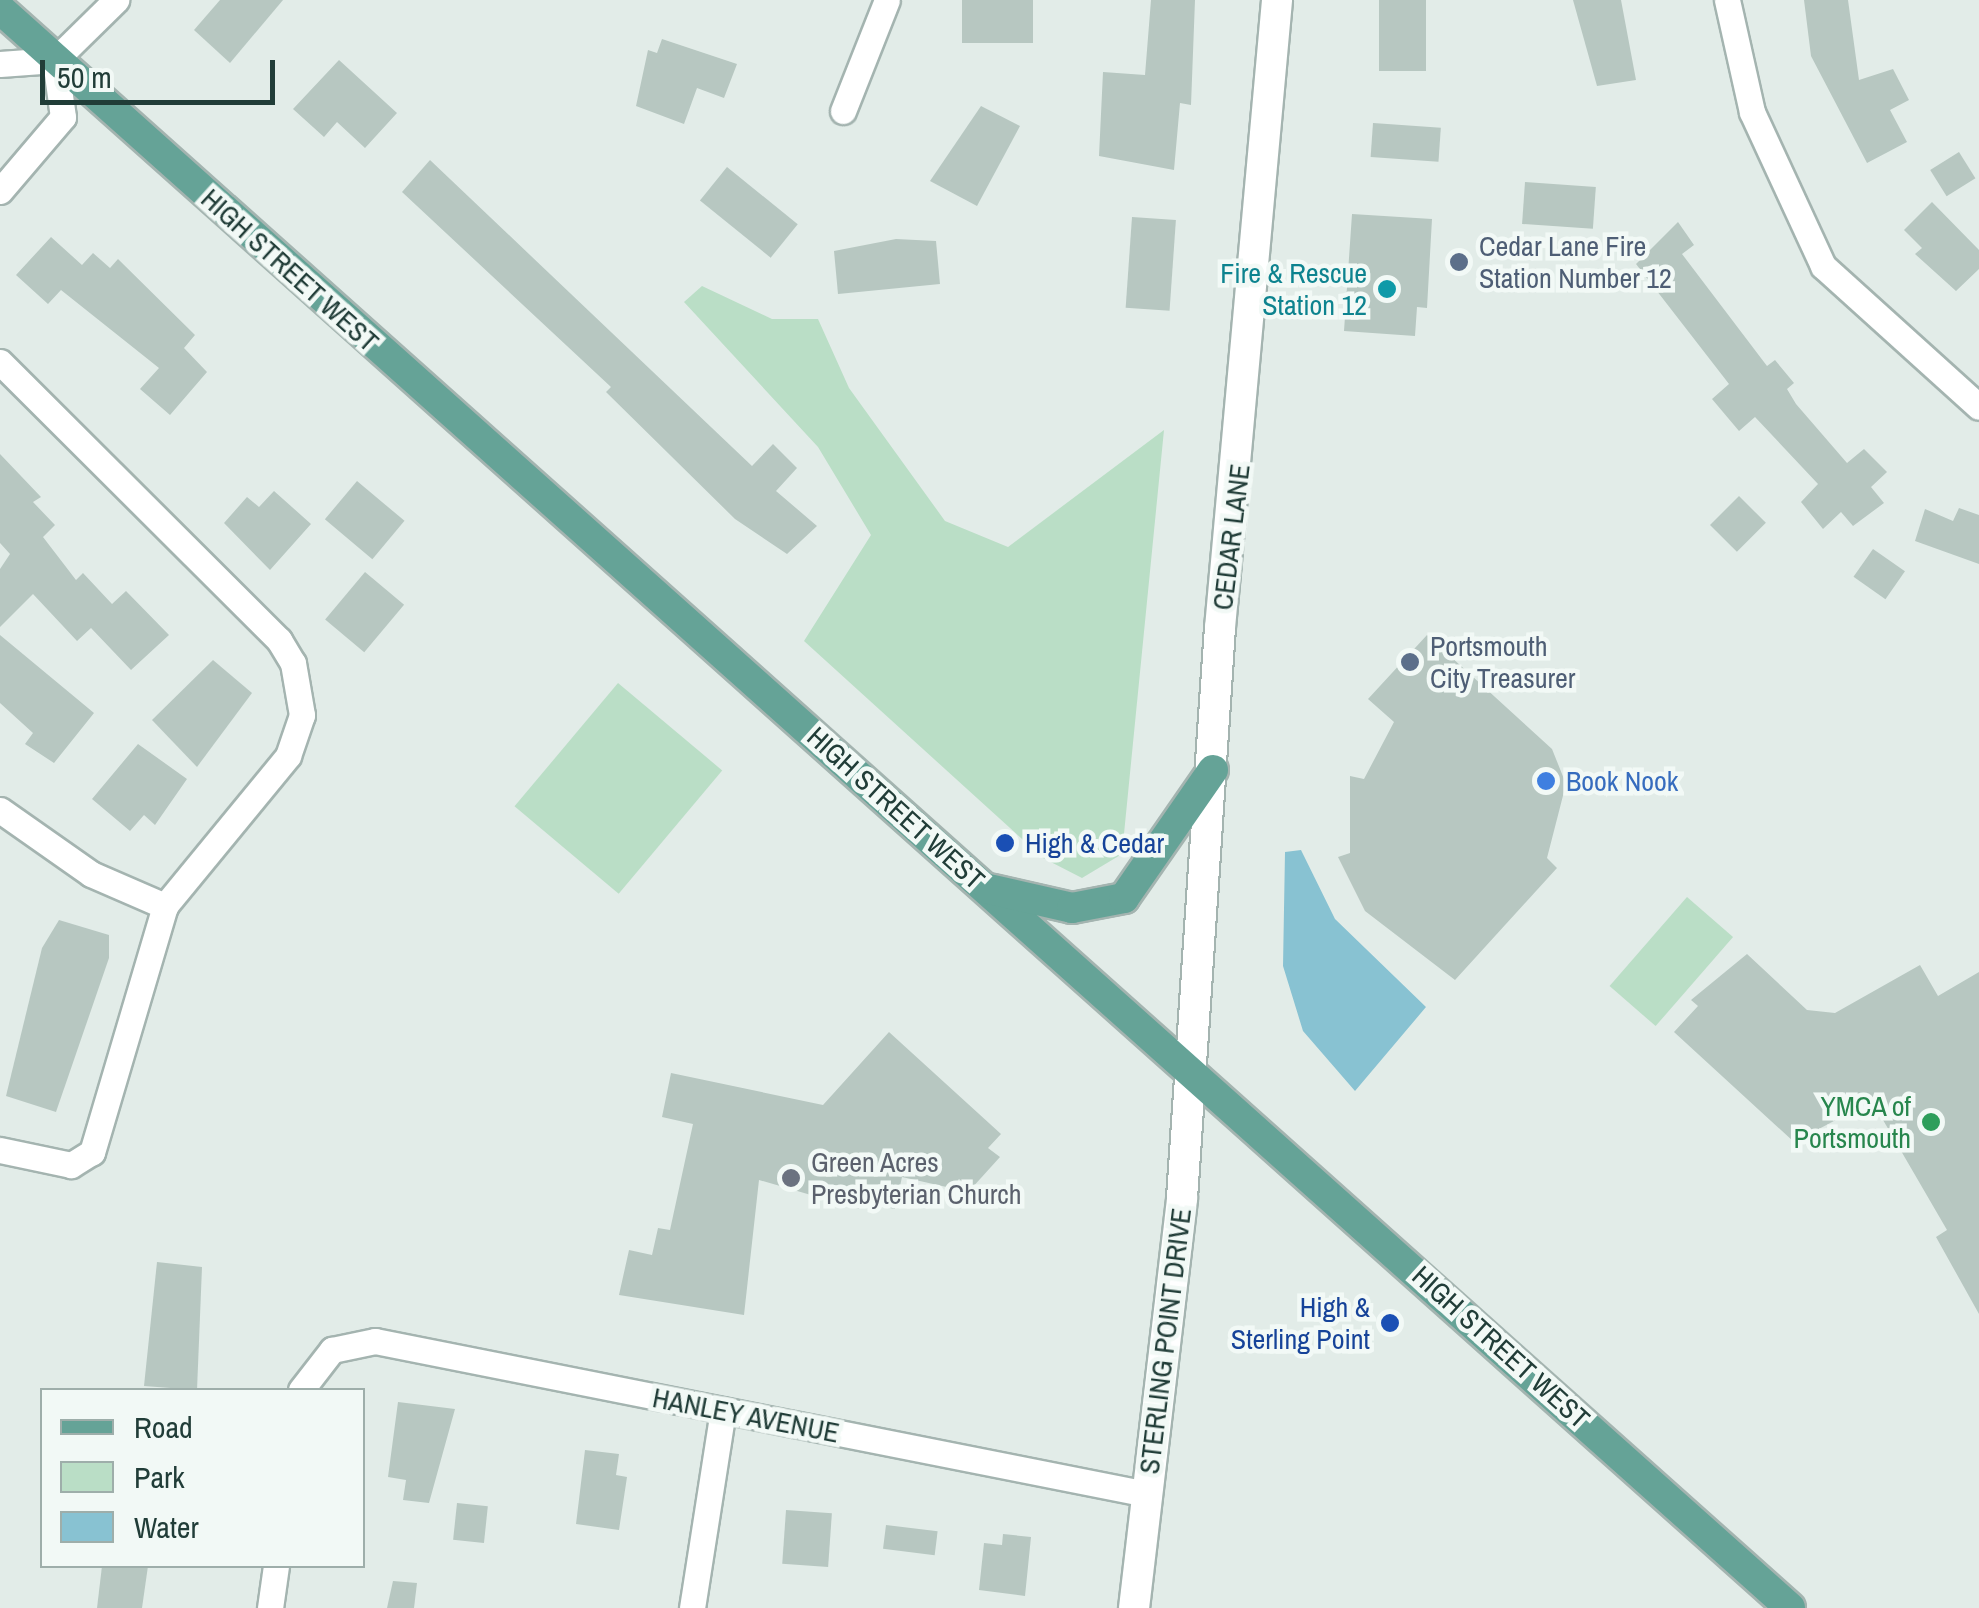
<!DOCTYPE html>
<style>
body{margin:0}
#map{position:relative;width:1979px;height:1608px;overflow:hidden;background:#e2ece8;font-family:"Archivo Narrow",sans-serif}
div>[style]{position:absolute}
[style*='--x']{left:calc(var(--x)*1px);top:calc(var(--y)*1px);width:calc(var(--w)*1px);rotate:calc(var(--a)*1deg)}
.green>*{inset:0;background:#badec6;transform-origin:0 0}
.water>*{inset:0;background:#88c2d2}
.building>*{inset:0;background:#b7c7c1;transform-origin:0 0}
.roads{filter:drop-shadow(2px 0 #a4b4b0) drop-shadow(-2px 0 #a4b4b0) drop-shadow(0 2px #a4b4b0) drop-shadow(0 -2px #a4b4b0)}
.street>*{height:25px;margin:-12.5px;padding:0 12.5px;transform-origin:12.5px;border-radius:12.5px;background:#fff}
.secondary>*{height:30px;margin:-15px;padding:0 15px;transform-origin:15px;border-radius:15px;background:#fff}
.primary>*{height:30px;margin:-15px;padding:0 15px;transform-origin:15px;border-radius:15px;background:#65a397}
.dots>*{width:28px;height:28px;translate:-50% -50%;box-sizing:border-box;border:5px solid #f2f9f6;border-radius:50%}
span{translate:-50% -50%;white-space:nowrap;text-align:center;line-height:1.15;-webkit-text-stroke:9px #f2f9f6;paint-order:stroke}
.service-label{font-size:28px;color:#4e5e75}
.left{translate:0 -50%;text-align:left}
.street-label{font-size:28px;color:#213d38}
.culture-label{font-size:28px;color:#0d838f}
.right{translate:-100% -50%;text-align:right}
.shop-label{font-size:28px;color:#366cbe}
.transit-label{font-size:28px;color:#164399}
.leisure-label{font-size:28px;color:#27864d}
.worship-label{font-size:28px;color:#5b616d}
.legend{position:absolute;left:40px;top:1388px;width:325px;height:180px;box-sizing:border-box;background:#f2f9f6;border:2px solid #9eaeaa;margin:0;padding:12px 18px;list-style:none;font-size:30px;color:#213d38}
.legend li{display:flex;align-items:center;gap:20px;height:50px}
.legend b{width:50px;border:2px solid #9eaeaa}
.scale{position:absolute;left:40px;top:60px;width:235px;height:45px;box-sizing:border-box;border:5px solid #213d38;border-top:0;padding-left:12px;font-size:30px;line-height:35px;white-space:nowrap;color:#213d38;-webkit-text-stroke:8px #f2f9f6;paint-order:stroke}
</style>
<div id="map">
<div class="green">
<i style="clip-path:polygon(702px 286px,772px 319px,818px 319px,849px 388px,945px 521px,1008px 547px,1164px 430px,1122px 854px,1082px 878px,1043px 858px,804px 641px,871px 535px,818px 447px,684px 302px)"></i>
<i style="left:618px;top:683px;width:136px;height:161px;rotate:40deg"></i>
<i style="left:1687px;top:897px;width:61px;height:118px;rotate:41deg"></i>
</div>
<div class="water">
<i style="clip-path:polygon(1301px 850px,1335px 919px,1426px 1007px,1355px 1091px,1303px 1031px,1283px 966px,1285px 852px)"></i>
</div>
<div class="building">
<i style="clip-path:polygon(220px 0,283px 0,230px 63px,194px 30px)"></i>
<i style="left:962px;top:0;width:71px;height:43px"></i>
<i style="clip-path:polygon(1151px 0,1195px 0,1191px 105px,1180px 103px,1174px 170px,1099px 156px,1103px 72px,1145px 75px)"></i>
<i style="left:1379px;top:0;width:47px;height:71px"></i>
<i style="clip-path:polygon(1573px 0,1621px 0,1636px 80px,1597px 86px)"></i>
<i style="clip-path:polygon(1804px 0,1848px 0,1859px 80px,1893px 69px,1909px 100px,1890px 110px,1907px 142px,1867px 163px,1811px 56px)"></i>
<i style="clip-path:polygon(662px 39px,737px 64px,724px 98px,697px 88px,684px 124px,636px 106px,648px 50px,657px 53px)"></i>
<i style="clip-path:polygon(339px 60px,397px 113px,365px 148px,337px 122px,324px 137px,293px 109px)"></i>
<i style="clip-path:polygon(981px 106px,1020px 126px,977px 206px,930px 181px)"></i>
<i style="left:1373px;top:123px;width:68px;height:34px;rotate:4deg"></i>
<i style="left:1959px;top:152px;width:31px;height:34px;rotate:58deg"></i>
<i style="clip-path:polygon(430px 160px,752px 466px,773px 444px,797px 468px,776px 491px,817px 526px,787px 554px,735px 519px,606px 392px,611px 387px,402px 192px)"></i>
<i style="left:727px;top:167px;width:91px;height:43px;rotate:39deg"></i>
<i style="left:1525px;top:182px;width:71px;height:42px;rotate:4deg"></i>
<i style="clip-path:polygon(1932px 202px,1979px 250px,1979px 269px,1956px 291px,1915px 254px,1922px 248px,1904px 230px)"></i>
<i style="clip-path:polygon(1352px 214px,1432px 219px,1427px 308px,1417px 307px,1415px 336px,1344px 331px)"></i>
<i style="left:1132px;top:217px;width:44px;height:91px;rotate:4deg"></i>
<i style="clip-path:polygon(1678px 222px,1694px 245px,1682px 254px,1767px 366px,1775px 360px,1794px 383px,1787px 389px,1796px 404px,1847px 463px,1864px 449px,1887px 472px,1871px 487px,1884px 503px,1853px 526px,1841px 512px,1823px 529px,1801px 502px,1818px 484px,1755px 417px,1739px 431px,1712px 399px,1729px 384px,1636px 264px)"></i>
<i style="clip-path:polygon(51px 237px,82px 265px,93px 253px,110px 268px,118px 259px,195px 335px,184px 348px,207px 372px,170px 415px,140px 389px,159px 368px,61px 290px,48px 304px,16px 275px)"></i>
<i style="clip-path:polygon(896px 239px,936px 241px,940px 284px,838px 294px,834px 251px)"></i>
<i style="clip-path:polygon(0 454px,41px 497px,33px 502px,55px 525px,43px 537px,76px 580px,83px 573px,112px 604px,126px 591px,169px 635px,131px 670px,91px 628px,77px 641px,33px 594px,0 627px,0 569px,10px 554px,0 543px)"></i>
<i style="left:357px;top:481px;width:62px;height:50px;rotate:40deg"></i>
<i style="clip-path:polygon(274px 491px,311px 524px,270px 570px,224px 523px,247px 497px,259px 507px)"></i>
<i style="left:1739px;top:496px;width:38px;height:41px;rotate:45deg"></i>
<i style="clip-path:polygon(1959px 508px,1979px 515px,1979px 564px,1915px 541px,1925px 509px,1953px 521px)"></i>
<i style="left:1873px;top:549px;width:39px;height:34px;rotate:35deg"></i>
<i style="left:365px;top:572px;width:51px;height:62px;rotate:40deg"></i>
<i style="clip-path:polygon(0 635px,94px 713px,54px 763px,25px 744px,33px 733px,0 703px)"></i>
<i style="clip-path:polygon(1427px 635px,1552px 749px,1566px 784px,1547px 858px,1557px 868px,1455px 980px,1365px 911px,1338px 857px,1350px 853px,1350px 776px,1364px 779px,1394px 722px,1368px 699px)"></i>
<i style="clip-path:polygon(213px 660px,252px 693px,197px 767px,152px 720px)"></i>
<i style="clip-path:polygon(138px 744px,187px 779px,155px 825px,144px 815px,130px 831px,92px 799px)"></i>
<i style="clip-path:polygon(59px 920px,109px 935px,109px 958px,56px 1112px,6px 1096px,42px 948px)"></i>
<i style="clip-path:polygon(1747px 954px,1807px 1010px,1835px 1013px,1920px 965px,1938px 996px,1979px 972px,1979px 1314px,1936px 1237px,1947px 1230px,1872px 1101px,1794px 1142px,1674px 1032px,1698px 1006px,1691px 1000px)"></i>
<i style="clip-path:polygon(889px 1032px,1001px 1134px,988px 1148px,1000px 1157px,971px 1189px,959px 1179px,951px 1188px,902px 1177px,895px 1209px,861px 1202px,859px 1209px,759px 1180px,744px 1315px,619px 1295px,629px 1250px,652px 1255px,658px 1228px,670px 1230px,693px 1124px,662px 1117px,671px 1073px,823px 1105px)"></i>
<i style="clip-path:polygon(157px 1262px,202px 1267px,197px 1390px,144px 1386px)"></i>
<i style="clip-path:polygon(398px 1402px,455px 1409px,429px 1503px,403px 1500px,406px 1480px,388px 1477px)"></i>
<i style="clip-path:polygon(585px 1450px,619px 1454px,616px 1475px,627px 1477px,619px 1530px,576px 1524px)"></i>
<i style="left:457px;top:1503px;width:31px;height:37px;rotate:6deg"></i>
<i style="left:786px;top:1510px;width:46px;height:54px;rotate:4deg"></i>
<i style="left:886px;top:1525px;width:52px;height:24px;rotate:7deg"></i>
<i style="clip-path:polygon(1003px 1534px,1031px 1537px,1025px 1596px,979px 1590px,984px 1543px,1002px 1545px)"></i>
<i style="clip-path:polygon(102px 1566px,148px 1566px,142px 1608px,97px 1608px)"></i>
<i style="clip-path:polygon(393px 1581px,417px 1583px,414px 1608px,387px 1608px)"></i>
</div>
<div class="roads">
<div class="street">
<i style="--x:1727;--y:0;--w:115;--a:77.4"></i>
<i style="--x:1752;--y:112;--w:170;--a:65.2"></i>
<i style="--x:1823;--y:266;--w:210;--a:42.1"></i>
<i style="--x:0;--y:64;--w:55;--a:-4.2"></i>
<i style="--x:55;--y:60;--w:86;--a:-44.5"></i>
<i style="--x:843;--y:111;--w:119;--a:-68.4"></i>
<i style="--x:0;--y:191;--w:97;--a:-49.6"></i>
<i style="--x:63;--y:117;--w:58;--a:-98"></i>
<i style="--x:0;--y:362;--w:394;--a:44.9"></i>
<i style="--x:279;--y:640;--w:27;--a:59"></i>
<i style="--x:293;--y:663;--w:53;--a:80.2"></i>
<i style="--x:302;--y:715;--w:43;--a:108.9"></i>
<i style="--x:288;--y:756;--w:194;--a:129.4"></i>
<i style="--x:165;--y:906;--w:257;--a:106.5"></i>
<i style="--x:92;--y:1152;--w:25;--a:148"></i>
<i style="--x:71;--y:1165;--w:73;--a:-168.1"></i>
<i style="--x:0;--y:810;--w:111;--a:35.1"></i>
<i style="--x:91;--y:874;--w:81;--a:23.4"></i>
<i style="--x:301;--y:1390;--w:51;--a:-52.2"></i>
<i style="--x:332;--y:1350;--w:44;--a:-11.8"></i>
<i style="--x:375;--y:1341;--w:787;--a:11.21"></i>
<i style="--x:270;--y:1608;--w:42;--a:-81.9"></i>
<i style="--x:692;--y:1608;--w:200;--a:-81.1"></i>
</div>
<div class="secondary">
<i style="--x:1134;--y:1608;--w:413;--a:-83.3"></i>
<i style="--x:1182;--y:1198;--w:571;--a:-86.19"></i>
<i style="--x:1220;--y:628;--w:631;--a:-84.81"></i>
</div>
<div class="primary">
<i style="--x:0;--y:9;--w:2400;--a:41.77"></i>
<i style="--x:989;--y:889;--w:85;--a:12.9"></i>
<i style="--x:1072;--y:908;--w:53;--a:-10.9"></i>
<i style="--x:1124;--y:898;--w:156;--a:-55.2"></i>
</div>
</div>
<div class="dots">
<i style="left:1459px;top:262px;background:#5c6f8a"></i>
<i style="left:1387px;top:289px;background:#0f9aa8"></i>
<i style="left:1410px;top:662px;background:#5c6f8a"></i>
<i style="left:1546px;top:781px;background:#3f7fe0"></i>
<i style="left:1005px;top:843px;background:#1a4fb4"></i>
<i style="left:1931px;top:1122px;background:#2e9e5b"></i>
<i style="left:791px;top:1178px;background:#6b7280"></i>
<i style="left:1390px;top:1323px;background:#1a4fb4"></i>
</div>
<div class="service-label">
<span class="left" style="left:1479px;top:262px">Cedar Lane Fire<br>Station Number 12</span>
<span class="left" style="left:1430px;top:662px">Portsmouth<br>City Treasurer</span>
</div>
<div class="street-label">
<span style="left:290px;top:270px;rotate:42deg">HIGH STREET WEST</span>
<span style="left:1231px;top:537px;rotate:-83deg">CEDAR LANE</span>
<span style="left:896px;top:808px;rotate:42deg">HIGH STREET WEST</span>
<span style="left:1165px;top:1341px;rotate:-83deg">STERLING POINT DRIVE</span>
<span style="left:1501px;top:1347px;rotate:42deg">HIGH STREET WEST</span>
<span style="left:746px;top:1415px;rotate:11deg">HANLEY AVENUE</span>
</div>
<div class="culture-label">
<span class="right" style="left:1367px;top:289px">Fire &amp; Rescue<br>Station 12</span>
</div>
<div class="shop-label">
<span class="left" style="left:1566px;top:781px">Book Nook</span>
</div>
<div class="transit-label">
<span class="left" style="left:1025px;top:843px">High &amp; Cedar</span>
<span class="right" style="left:1370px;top:1323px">High &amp;<br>Sterling Point</span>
</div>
<div class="leisure-label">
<span class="right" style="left:1911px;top:1122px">YMCA of<br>Portsmouth</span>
</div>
<div class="worship-label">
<span class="left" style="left:811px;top:1178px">Green Acres<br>Presbyterian Church</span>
</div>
<ul class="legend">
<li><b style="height:12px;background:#65a397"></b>Road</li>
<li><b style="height:28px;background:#badec6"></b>Park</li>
<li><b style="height:28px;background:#88c2d2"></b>Water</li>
</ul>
<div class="scale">50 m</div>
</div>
